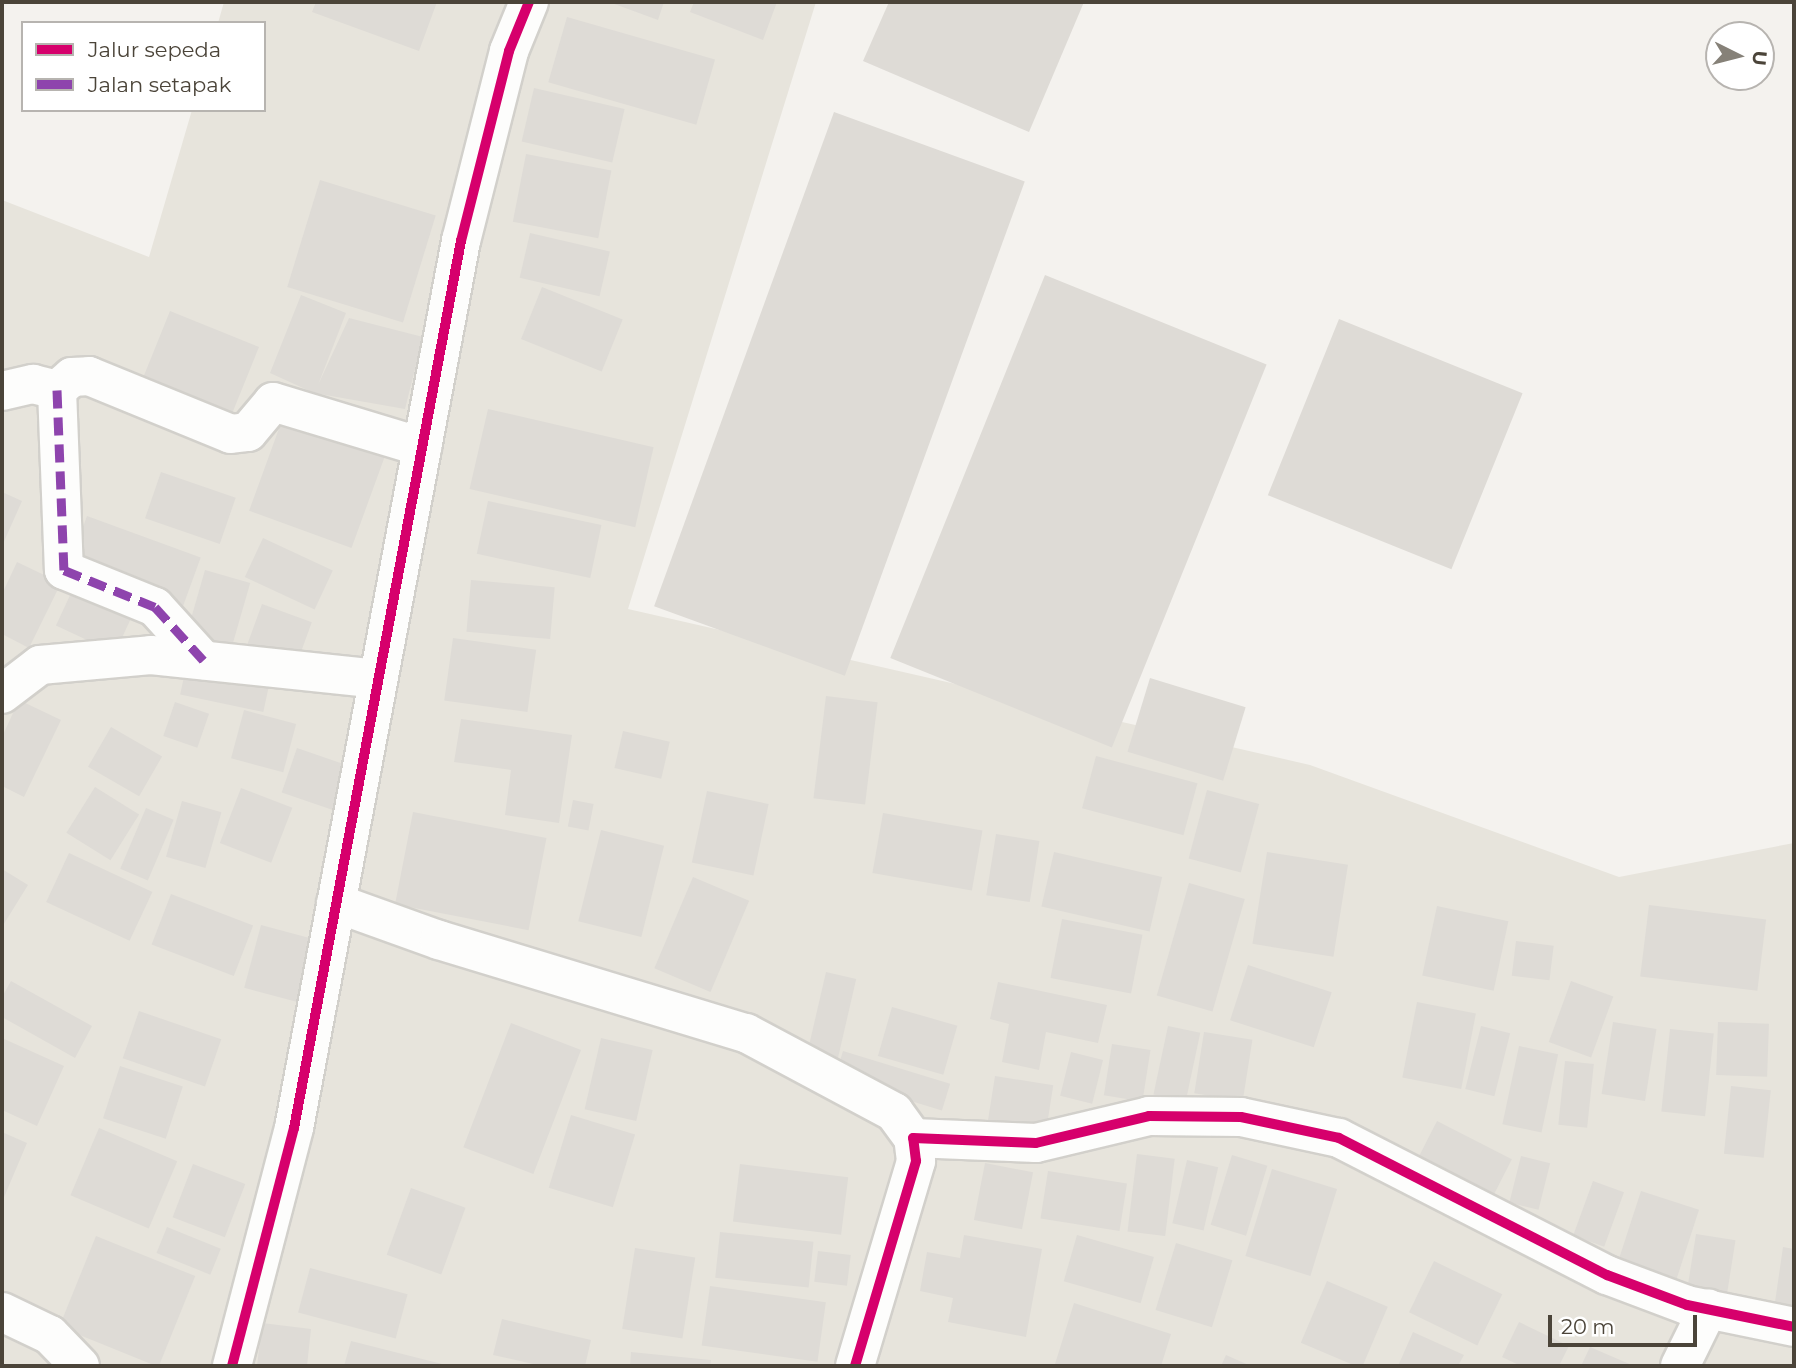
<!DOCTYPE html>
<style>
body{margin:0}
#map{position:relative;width:1796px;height:1368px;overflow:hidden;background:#f4f2ee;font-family:Montserrat,sans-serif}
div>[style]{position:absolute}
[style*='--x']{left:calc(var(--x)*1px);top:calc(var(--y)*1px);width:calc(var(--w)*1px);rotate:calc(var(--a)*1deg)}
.residential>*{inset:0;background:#e7e4dc}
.building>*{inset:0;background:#dedbd6;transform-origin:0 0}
.roads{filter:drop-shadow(2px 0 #d2d0cb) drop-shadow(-2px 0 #d2d0cb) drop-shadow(0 2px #d2d0cb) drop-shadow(0 -2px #d2d0cb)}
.street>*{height:38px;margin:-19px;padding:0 19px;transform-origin:19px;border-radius:19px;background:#fdfdfc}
.quiet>*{height:9px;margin-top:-4.5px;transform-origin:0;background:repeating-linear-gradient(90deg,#8e44ad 0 18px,transparent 0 27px)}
.cycleway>*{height:10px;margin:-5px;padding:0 5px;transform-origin:5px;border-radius:5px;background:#d6006c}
span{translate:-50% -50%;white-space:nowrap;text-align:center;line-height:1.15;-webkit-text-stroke:5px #fff;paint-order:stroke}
.frame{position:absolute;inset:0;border:4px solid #4b4439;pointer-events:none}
.legend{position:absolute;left:21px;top:21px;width:245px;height:91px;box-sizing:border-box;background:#fff;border:2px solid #b7b4b0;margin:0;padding:9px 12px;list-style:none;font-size:21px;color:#4b4439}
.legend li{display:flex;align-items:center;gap:14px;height:35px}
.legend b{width:35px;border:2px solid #b7b4b0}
.north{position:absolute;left:1705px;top:21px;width:70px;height:70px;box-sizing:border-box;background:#fff;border:2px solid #b7b4b0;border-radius:50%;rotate:96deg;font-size:19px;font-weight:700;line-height:28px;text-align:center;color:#4b4439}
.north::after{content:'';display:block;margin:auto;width:24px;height:32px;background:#868178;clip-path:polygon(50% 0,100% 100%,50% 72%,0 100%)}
.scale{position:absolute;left:1548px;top:1315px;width:149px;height:32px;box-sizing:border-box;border:4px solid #4b4439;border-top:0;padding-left:9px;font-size:21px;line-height:24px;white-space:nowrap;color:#4b4439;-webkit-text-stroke:5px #fff;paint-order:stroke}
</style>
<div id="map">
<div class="residential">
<i style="clip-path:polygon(224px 2px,816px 2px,628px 609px,1310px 765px,1619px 877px,1794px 843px,1794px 1366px,2px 1366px,2px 200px,149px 257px,192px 110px,264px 110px,264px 23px,218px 23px)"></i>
</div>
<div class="building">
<i style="clip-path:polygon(316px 2px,437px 2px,419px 51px,312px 12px)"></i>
<i style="clip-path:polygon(609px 2px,664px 2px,658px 20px)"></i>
<i style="clip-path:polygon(694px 2px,777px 2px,763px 40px,690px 12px)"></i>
<i style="clip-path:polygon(889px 2px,1084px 2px,1029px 132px,863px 61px)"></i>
<i style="left:567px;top:17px;width:154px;height:68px;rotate:16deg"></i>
<i style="left:534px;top:88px;width:93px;height:55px;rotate:13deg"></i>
<i style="left:834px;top:112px;width:203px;height:526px;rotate:20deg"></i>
<i style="left:526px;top:154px;width:87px;height:69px;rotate:11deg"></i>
<i style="left:320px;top:180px;width:121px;height:112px;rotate:17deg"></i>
<i style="left:530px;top:233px;width:82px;height:46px;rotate:13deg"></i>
<i style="left:1045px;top:275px;width:239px;height:413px;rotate:22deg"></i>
<i style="left:542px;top:287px;width:87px;height:56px;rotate:22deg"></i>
<i style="clip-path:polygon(301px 295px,346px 313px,318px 385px,349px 318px,423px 337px,405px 409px,314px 393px,270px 373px)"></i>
<i style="left:170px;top:311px;width:96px;height:84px;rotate:22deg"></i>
<i style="left:1339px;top:319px;width:198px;height:190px;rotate:22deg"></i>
<i style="left:488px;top:409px;width:170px;height:82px;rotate:13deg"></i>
<i style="left:285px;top:412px;width:109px;height:105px;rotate:20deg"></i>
<i style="left:161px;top:472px;width:79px;height:49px;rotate:19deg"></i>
<i style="clip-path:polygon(2px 492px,22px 501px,2px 546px)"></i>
<i style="left:488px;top:501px;width:116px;height:54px;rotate:12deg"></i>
<i style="left:87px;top:516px;width:121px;height:54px;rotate:20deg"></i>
<i style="left:263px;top:538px;width:77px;height:43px;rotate:25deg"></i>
<i style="clip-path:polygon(17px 562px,61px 583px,29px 648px,2px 634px,2px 594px)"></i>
<i style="left:205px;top:570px;width:47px;height:69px;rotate:16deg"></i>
<i style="left:471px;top:580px;width:84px;height:52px;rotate:5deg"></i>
<i style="left:72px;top:591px;width:65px;height:38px;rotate:25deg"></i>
<i style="left:262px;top:604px;width:53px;height:49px;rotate:20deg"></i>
<i style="left:453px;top:638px;width:84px;height:63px;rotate:8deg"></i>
<i style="left:186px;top:667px;width:85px;height:28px;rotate:12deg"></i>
<i style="left:1150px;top:678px;width:100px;height:77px;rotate:17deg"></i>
<i style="left:826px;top:696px;width:52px;height:103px;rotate:7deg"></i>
<i style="clip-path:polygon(19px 700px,61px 720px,24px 797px,2px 786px,2px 737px)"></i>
<i style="left:175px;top:702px;width:36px;height:36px;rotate:19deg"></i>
<i style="left:244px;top:710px;width:54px;height:50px;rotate:15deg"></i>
<i style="clip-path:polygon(461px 719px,572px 735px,559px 823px,505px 815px,511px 770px,454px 762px)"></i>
<i style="left:111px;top:727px;width:59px;height:46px;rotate:30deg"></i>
<i style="left:623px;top:731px;width:48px;height:38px;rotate:13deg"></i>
<i style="left:297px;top:748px;width:61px;height:47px;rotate:19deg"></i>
<i style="left:1096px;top:756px;width:105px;height:54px;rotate:15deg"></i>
<i style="left:95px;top:787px;width:52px;height:54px;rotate:32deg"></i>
<i style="left:241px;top:788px;width:55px;height:59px;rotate:21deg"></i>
<i style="left:1207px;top:790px;width:54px;height:71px;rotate:15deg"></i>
<i style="left:707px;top:791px;width:63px;height:73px;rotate:12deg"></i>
<i style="left:573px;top:800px;width:21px;height:27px;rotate:11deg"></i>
<i style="left:182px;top:801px;width:41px;height:58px;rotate:16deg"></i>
<i style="left:146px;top:808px;width:30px;height:66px;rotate:23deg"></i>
<i style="left:413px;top:812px;width:136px;height:94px;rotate:11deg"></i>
<i style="left:883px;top:813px;width:101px;height:61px;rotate:10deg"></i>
<i style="left:601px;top:830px;width:65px;height:94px;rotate:14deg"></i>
<i style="left:996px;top:834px;width:44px;height:62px;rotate:9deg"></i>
<i style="left:1054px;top:852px;width:111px;height:56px;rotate:13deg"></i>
<i style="left:1267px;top:852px;width:82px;height:93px;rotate:9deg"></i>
<i style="left:69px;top:853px;width:92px;height:54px;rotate:25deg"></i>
<i style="clip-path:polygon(2px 869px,28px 885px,2px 927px)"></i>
<i style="left:693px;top:877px;width:61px;height:99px;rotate:23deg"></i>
<i style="left:1189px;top:883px;width:58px;height:117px;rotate:16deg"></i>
<i style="left:171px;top:894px;width:88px;height:54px;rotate:21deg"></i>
<i style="left:1649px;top:905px;width:118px;height:72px;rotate:7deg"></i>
<i style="left:1437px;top:906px;width:73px;height:71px;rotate:12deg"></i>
<i style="left:1062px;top:919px;width:82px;height:60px;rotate:11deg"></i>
<i style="left:261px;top:925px;width:59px;height:65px;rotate:15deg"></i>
<i style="left:1516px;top:941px;width:38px;height:35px;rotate:7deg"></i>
<i style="left:1248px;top:965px;width:88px;height:58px;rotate:18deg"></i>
<i style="left:826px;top:972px;width:31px;height:86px;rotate:13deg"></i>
<i style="clip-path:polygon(11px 981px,92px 1026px,75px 1058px,2px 1017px,2px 997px)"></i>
<i style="left:1571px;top:981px;width:45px;height:65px;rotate:20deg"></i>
<i style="clip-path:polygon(998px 982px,1107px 1005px,1098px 1043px,1046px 1032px,1039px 1070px,1002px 1062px,1009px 1024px,990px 1019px)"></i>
<i style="left:1417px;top:1002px;width:60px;height:77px;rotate:11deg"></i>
<i style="left:892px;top:1007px;width:68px;height:51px;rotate:16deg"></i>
<i style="left:139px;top:1011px;width:87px;height:50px;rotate:19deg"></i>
<i style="left:1613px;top:1022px;width:44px;height:73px;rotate:9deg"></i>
<i style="left:1718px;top:1022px;width:51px;height:53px;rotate:2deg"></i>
<i style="left:511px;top:1023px;width:75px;height:133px;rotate:21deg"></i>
<i style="left:1168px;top:1026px;width:33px;height:70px;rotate:12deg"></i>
<i style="left:1481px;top:1026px;width:30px;height:65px;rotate:14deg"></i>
<i style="left:1670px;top:1029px;width:44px;height:83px;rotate:6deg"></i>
<i style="left:1204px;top:1032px;width:49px;height:62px;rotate:9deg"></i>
<i style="clip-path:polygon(2px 1038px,64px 1066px,37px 1126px,2px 1110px)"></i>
<i style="left:601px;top:1038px;width:53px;height:73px;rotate:13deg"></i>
<i style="left:1112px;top:1044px;width:39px;height:52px;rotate:9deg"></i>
<i style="left:1519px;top:1046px;width:40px;height:80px;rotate:12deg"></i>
<i style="left:843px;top:1051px;width:112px;height:28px;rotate:17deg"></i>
<i style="left:1071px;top:1052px;width:33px;height:45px;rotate:14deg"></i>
<i style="left:1565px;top:1061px;width:29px;height:64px;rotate:6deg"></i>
<i style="left:120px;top:1066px;width:66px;height:55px;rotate:18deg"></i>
<i style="left:995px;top:1076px;width:59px;height:45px;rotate:9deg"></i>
<i style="left:1731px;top:1086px;width:40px;height:68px;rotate:6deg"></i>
<i style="left:571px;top:1115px;width:67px;height:76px;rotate:17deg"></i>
<i style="left:1437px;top:1121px;width:84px;height:41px;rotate:27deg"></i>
<i style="left:99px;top:1128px;width:85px;height:73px;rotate:23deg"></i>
<i style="clip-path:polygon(2px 1132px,27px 1143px,2px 1202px)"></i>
<i style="left:1137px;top:1154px;width:38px;height:78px;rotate:7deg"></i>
<i style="left:1232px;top:1155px;width:37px;height:73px;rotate:17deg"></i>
<i style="left:1521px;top:1156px;width:30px;height:48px;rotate:14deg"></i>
<i style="left:1187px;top:1160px;width:32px;height:65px;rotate:13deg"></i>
<i style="left:985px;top:1163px;width:49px;height:58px;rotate:11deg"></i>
<i style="left:193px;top:1164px;width:56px;height:57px;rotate:21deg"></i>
<i style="left:740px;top:1164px;width:109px;height:58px;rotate:7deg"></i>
<i style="left:1272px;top:1169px;width:68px;height:91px;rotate:17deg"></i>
<i style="left:1048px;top:1171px;width:80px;height:48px;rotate:9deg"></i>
<i style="left:1593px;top:1181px;width:33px;height:58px;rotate:20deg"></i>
<i style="left:411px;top:1188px;width:58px;height:71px;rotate:20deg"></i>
<i style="left:1641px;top:1191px;width:61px;height:77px;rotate:18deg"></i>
<i style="left:167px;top:1227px;width:58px;height:28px;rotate:22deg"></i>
<i style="left:720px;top:1232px;width:94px;height:46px;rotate:6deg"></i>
<i style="left:1696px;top:1234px;width:40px;height:62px;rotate:9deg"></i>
<i style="clip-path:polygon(964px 1235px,1042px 1249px,1026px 1337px,948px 1322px,953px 1298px,920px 1291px,927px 1252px,960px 1258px)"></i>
<i style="left:1077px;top:1235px;width:80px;height:48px;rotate:16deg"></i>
<i style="left:96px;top:1236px;width:107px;height:98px;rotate:22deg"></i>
<i style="left:1176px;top:1243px;width:59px;height:70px;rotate:17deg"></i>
<i style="clip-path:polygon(1783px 1247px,1794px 1249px,1794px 1319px,1773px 1316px)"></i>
<i style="left:635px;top:1248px;width:61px;height:82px;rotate:9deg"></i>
<i style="left:818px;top:1251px;width:33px;height:31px;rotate:7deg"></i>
<i style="left:1434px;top:1261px;width:76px;height:57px;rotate:26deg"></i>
<i style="left:310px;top:1268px;width:101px;height:46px;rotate:15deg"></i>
<i style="left:1327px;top:1281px;width:66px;height:67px;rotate:23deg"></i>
<i style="left:710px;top:1286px;width:117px;height:60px;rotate:8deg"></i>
<i style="clip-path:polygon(1074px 1303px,1171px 1334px,1161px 1366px,1055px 1364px)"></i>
<i style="clip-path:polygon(502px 1319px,591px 1340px,585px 1366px,542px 1366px,493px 1355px)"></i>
<i style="clip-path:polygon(1519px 1322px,1569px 1346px,1559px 1366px,1521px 1366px,1502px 1357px)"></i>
<i style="clip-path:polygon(262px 1323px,311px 1329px,307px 1366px,257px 1366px)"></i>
<i style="clip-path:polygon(1413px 1332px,1464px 1355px,1458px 1366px,1398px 1366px)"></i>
<i style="clip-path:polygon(351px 1341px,446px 1365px,446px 1366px,344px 1366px)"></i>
<i style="clip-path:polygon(1590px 1347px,1634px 1366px,1581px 1366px)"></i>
<i style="clip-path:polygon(631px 1352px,711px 1360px,710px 1366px,630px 1366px)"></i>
<i style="clip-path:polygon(1226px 1355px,1251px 1366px,1221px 1366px)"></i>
</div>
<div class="roads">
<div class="street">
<i style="--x:57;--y:390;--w:180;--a:87.8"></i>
<i style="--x:64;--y:570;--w:98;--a:22.1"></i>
<i style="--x:155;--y:607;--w:72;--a:47.8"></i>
<i style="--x:2;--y:391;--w:32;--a:-13"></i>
<i style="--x:33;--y:384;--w:25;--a:14"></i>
<i style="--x:57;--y:390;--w:20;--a:-41"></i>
<i style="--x:72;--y:377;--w:17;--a:-3"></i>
<i style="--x:89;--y:376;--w:153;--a:22.2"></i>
<i style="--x:231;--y:434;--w:17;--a:-7"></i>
<i style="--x:248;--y:432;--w:39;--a:-50"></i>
<i style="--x:273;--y:402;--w:156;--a:16.8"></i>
<i style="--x:2;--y:694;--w:48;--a:-37.3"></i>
<i style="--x:40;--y:665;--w:111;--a:-5.1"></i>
<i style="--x:151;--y:655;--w:228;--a:6"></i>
<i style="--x:336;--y:903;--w:109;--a:19.8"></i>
<i style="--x:439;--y:940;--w:321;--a:16.9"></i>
<i style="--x:746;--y:1033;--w:168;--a:28.1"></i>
<i style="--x:894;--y:1112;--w:32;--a:54"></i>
<i style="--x:2;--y:1312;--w:53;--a:25.6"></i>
<i style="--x:50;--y:1335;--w:43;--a:45.9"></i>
<i style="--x:232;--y:1366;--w:246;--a:-75.4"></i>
<i style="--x:294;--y:1128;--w:903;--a:-79.34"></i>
<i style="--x:461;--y:241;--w:196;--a:-75.8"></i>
<i style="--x:509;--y:51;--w:53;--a:-67.8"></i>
<i style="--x:855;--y:1366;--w:214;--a:-73.4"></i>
<i style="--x:916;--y:1161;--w:23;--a:-97"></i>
<i style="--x:913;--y:1138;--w:123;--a:2.3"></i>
<i style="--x:1036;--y:1143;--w:116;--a:-13.4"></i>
<i style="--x:1149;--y:1116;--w:92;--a:0.6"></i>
<i style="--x:1241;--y:1117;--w:100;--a:12.1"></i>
<i style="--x:1339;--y:1138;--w:301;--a:27.1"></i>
<i style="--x:1607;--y:1275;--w:85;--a:20.6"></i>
<i style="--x:1687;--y:1305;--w:109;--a:11.6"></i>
<i style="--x:1680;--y:1366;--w:64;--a:-63.8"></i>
</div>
</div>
<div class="quiet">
<i style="--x:57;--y:390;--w:180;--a:87.8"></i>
<i style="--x:64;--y:570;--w:98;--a:22.1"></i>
<i style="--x:155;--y:607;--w:72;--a:47.8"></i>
</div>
<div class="cycleway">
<i style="--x:232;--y:1366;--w:246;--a:-75.4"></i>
<i style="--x:294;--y:1128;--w:903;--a:-79.34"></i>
<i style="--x:461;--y:241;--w:196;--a:-75.8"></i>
<i style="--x:509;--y:51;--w:53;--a:-67.8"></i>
<i style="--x:855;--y:1366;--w:214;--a:-73.4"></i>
<i style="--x:916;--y:1161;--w:23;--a:-97"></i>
<i style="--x:913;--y:1138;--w:123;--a:2.3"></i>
<i style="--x:1036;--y:1143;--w:116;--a:-13.4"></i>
<i style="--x:1149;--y:1116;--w:92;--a:0.6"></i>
<i style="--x:1241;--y:1117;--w:100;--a:12.1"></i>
<i style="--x:1339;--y:1138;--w:301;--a:27.1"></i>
<i style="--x:1607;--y:1275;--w:85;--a:20.6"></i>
<i style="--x:1687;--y:1305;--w:109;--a:11.6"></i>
</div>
<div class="frame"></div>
<ul class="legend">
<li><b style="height:9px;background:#d6006c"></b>Jalur sepeda</li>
<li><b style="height:9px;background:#8e44ad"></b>Jalan setapak</li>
</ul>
<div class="north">U</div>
<div class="scale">20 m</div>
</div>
